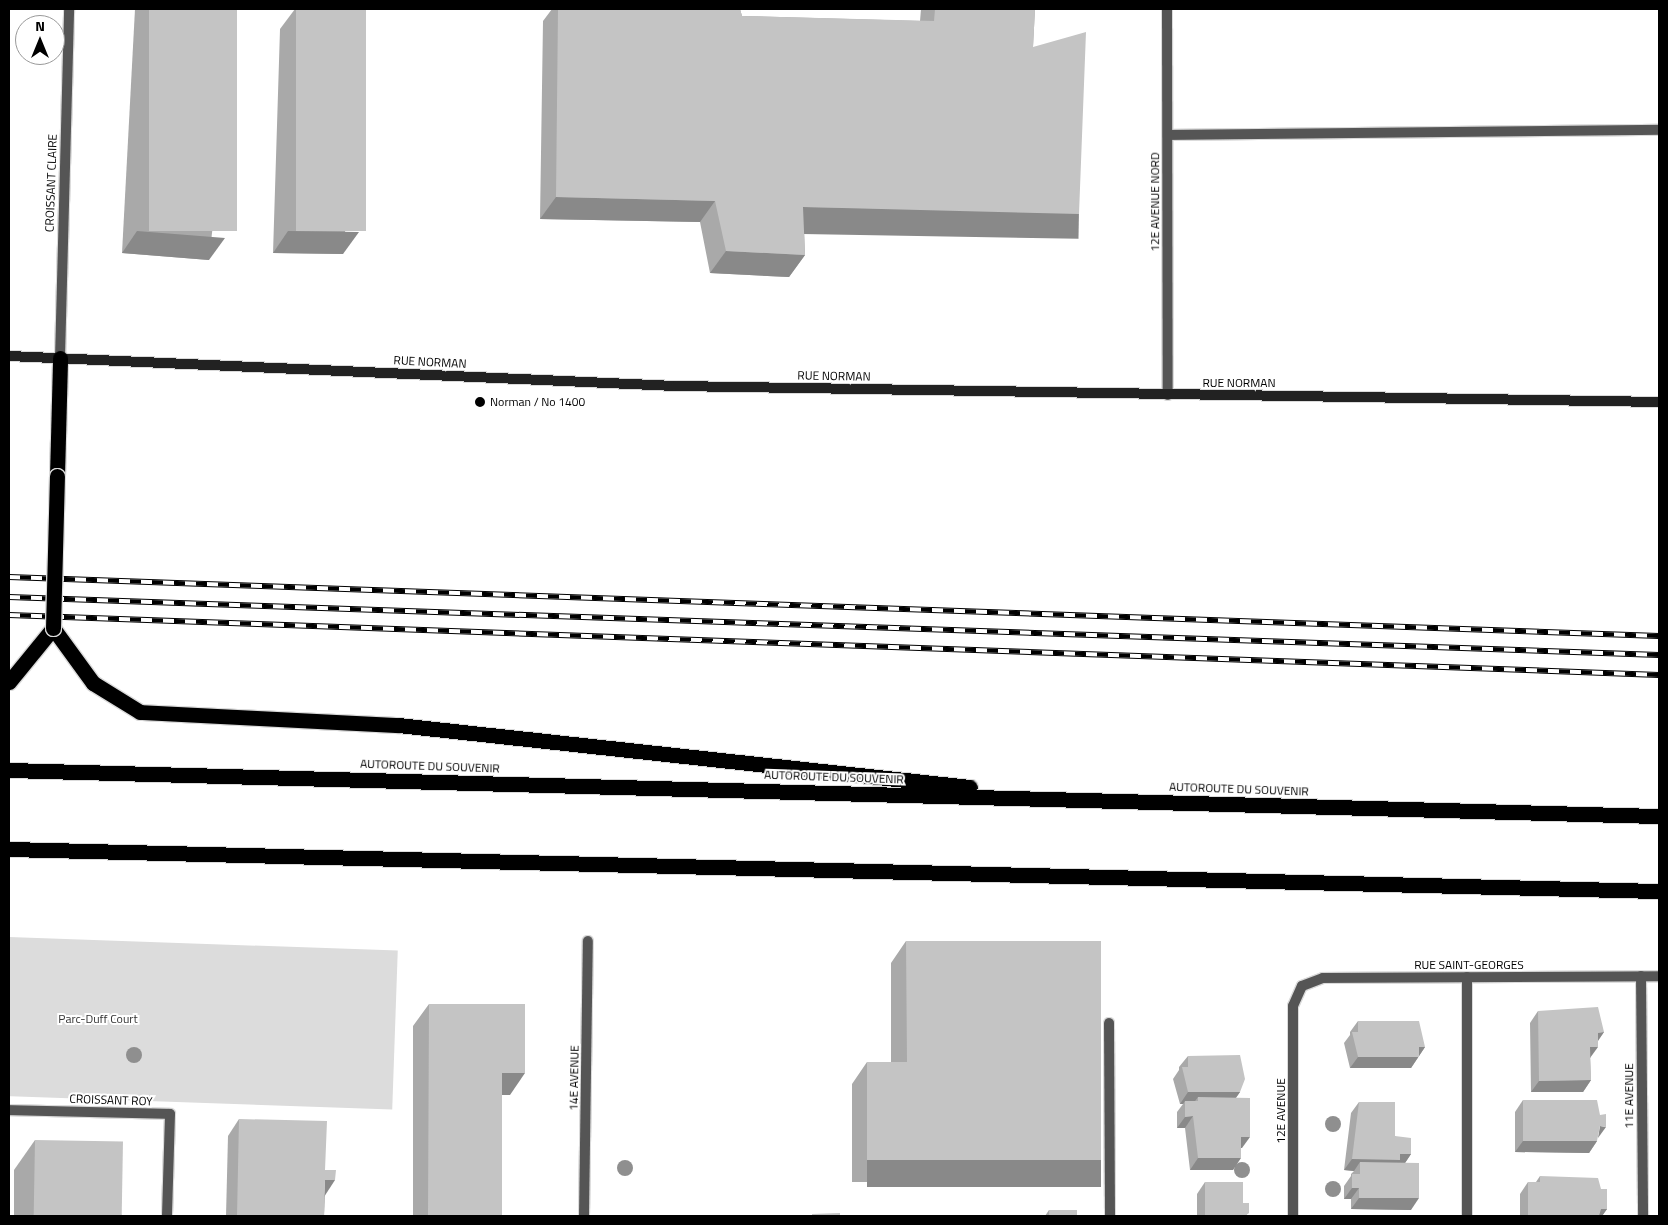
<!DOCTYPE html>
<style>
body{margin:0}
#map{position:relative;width:1668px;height:1225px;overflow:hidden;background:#fff;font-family:"Titillium Web",sans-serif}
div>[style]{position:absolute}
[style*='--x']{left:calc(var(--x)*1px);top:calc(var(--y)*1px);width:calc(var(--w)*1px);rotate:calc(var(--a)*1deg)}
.green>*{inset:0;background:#dcdcdc;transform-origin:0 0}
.roads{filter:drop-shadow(1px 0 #dbdbdb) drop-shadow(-1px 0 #dbdbdb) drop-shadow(0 1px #dbdbdb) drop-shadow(0 -1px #dbdbdb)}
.lane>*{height:10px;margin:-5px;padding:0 5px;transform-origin:5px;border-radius:5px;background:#555}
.street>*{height:10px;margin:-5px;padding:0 5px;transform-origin:5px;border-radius:5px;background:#555}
.secondary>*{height:10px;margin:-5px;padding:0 5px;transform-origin:5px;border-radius:5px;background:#222}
.highway>*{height:15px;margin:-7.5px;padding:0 7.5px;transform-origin:7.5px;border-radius:7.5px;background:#000}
.rail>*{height:5.5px;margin-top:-2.75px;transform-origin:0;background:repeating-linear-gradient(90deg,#fff 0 11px,#000 0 22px);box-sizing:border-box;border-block:1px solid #000}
.bridges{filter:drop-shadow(1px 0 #dbdbdb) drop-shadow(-1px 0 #dbdbdb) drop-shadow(0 1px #dbdbdb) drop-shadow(0 -1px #dbdbdb)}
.highway-bridge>*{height:15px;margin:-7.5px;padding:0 7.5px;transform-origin:7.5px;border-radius:7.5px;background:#000}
.trees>*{width:16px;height:16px;margin:-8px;border-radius:50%;background:#8f8f8f}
.wall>*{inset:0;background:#a9a9a9}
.shaded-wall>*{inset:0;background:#898989;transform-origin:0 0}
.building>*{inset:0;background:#c4c4c4;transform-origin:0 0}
.dots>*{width:14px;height:14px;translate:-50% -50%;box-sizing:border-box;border:2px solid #fff;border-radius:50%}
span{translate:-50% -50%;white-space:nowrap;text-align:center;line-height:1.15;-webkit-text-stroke:4px #fff;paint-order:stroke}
.street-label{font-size:12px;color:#000}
.poi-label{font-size:12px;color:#000}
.left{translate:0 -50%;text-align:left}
.park-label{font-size:12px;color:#333}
.frame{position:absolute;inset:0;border:10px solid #000;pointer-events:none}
.north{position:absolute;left:15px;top:15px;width:50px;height:50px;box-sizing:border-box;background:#fff;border:1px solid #999;border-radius:50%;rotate:0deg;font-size:14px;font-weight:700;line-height:20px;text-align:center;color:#000}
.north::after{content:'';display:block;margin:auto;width:18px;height:22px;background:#000;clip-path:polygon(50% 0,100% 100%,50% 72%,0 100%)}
</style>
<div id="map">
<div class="green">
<i style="left:9px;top:937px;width:389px;height:159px;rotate:2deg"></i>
</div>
<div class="roads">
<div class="lane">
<i style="--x:1168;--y:135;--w:491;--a:-0.6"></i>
<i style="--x:1467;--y:977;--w:239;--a:90"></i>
<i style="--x:1109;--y:1023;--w:193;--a:89.7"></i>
</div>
<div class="street">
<i style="--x:1167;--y:9;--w:386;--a:89.9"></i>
<i style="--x:60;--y:358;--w:349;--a:-88.5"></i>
<i style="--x:1641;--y:976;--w:240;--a:89.5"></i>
<i style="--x:9;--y:1110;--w:161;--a:1.4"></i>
<i style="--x:170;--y:1114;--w:102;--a:91.7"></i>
<i style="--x:584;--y:1216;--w:275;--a:-89.2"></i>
<i style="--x:1293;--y:1216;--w:210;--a:-90"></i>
<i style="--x:1293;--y:1006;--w:22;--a:-66"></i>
<i style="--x:1302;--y:986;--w:22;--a:-21"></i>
<i style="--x:1323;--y:978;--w:336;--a:-0.3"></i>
</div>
<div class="secondary">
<i style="--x:9;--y:356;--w:668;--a:2.58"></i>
<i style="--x:676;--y:386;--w:983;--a:0.93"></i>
</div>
<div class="highway">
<i style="--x:57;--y:476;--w:118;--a:-88.5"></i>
<i style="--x:9;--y:682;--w:70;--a:-50.8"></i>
<i style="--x:53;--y:628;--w:68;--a:54"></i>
<i style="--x:93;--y:683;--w:55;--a:31.7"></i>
<i style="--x:140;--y:712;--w:258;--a:2.9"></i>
<i style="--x:398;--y:725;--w:575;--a:6.19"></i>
<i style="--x:9;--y:770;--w:1651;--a:1.6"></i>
<i style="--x:9;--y:849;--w:1651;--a:1.46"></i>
</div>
</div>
<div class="rail">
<i style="--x:9;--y:577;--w:1651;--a:2.05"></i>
<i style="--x:9;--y:597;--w:1651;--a:2.01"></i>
<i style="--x:9;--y:615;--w:1651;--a:2.08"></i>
</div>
<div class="bridges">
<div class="highway-bridge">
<i style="--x:53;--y:628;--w:152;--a:-88.5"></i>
</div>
</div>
<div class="trees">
<i style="left:134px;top:1055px"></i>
<i style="left:1333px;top:1124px"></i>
<i style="left:625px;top:1168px"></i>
<i style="left:1242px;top:1170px"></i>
<i style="left:1333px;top:1189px"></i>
</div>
<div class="wall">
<i style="clip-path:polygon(135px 9px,237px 9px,209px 260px,122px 253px)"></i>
<i style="clip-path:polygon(295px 9px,366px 9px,343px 254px,273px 253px,280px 29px)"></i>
<i style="clip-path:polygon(552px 9px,740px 9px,742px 16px,920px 21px,921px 9px,1035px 9px,1033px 47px,1064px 236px,804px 229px,805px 255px,789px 277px,710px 273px,700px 222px,540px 219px,543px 21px)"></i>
<i style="clip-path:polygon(906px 941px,1101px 1160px,1086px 1182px,852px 1182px,852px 1084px,867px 1062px,891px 1062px,891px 963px)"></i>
<i style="clip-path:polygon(429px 1004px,510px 1095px,502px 1095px,502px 1216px,413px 1216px,413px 1026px)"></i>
<i style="clip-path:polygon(1538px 1011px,1604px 1032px,1598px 1040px,1590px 1058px,1591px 1080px,1583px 1092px,1531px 1092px,1530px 1023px)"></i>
<i style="clip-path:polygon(1358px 1021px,1425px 1047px,1411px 1068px,1350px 1068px,1344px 1043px,1350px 1035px,1350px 1032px)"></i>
<i style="clip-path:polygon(1188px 1056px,1240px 1092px,1236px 1098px,1242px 1148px,1241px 1148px,1233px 1170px,1190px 1170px,1185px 1128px,1177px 1128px,1177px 1112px,1183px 1104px,1180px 1104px,1173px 1079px,1179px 1070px,1179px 1067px)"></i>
<i style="clip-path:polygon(1523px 1100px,1597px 1141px,1589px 1153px,1515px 1152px,1515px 1112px)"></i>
<i style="clip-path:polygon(1359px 1102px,1395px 1136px,1411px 1154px,1405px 1163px,1411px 1210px,1351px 1209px,1351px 1199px,1344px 1199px,1344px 1186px,1351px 1176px,1351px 1174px,1354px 1171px,1344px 1170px,1351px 1113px)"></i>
<i style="clip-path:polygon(239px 1119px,325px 1195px,324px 1216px,226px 1216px,228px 1136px)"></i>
<i style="clip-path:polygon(35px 1140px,123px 1216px,14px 1216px,14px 1170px)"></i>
<i style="clip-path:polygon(1540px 1176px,1607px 1209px,1602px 1216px,1520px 1216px,1520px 1194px,1528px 1182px,1536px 1182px)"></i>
<i style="clip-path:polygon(1205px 1182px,1243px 1203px,1247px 1216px,1197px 1216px,1197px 1194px)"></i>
<i style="clip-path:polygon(1049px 1210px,1078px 1216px,1045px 1216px)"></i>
</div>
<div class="shaded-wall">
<i style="clip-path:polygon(556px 197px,715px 201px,700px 222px,540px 219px)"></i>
<i style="left:803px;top:207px;width:276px;height:27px;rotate:1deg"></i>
<i style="clip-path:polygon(137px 231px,225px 238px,209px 260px,122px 253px)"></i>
<i style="clip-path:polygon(288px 231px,359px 232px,343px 254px,273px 253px)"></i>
<i style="clip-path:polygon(726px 251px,805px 255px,789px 277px,710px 273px)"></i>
<i style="clip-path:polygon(1604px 1032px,1596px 1044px,1598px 1033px)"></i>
<i style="clip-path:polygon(1419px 1047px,1425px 1047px,1411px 1068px,1350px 1068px,1358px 1057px)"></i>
<i style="clip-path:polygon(1590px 1047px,1598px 1047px,1590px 1058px)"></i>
<i style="clip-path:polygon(502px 1073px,525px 1073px,510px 1095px,487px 1095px)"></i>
<i style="clip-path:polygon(1591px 1080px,1583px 1092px,1531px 1092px,1539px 1081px)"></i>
<i style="clip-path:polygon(1188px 1092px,1240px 1092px,1232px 1103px,1198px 1101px,1198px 1097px,1193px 1104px,1185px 1101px,1183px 1104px,1180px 1104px)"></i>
<i style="clip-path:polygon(1193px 1116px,1185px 1128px,1177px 1128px,1185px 1117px)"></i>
<i style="clip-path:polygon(1600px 1126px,1606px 1127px,1598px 1138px)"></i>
<i style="clip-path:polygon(1241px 1137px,1250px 1137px,1242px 1148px,1233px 1148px)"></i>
<i style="clip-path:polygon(1523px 1141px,1597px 1141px,1589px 1153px,1515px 1152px)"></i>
<i style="clip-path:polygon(1400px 1154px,1411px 1154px,1403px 1166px,1360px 1162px,1354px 1171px,1344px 1170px,1352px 1159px)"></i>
<i style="clip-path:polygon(1198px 1158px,1241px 1158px,1233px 1170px,1190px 1170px)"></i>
<i style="left:867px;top:1160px;width:234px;height:27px"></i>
<i style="clip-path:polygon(325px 1180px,335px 1180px,324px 1197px)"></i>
<i style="clip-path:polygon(1352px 1188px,1359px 1188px,1351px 1199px,1344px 1199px)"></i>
<i style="clip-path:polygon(1359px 1198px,1419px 1198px,1411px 1210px,1351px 1209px)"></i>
<i style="clip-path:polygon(1601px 1209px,1607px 1209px,1602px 1216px,1595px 1216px)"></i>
</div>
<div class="building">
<i style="left:149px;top:9px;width:88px;height:222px"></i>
<i style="left:296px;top:9px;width:70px;height:222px"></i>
<i style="clip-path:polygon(558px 9px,740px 9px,742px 16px,934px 21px,935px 9px,1035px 9px,1033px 47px,1086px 32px,1079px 214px,803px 207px,805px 255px,726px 251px,715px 201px,556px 197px)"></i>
<i style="clip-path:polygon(906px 941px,1101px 941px,1101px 1160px,867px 1160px,867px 1062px,907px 1062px)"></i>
<i style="clip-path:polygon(429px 1004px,525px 1004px,525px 1073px,502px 1073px,502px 1216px,428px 1216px)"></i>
<i style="clip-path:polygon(1598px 1007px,1604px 1032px,1598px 1033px,1598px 1047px,1590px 1047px,1591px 1080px,1539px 1081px,1538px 1011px)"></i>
<i style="clip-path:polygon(1358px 1021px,1419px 1021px,1425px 1047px,1419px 1047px,1419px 1057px,1358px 1057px,1352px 1032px,1358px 1032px)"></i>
<i style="clip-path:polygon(1240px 1055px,1245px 1079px,1240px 1092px,1188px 1092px,1182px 1067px,1188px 1067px,1188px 1056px)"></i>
<i style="clip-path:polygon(1198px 1097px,1250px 1098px,1250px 1137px,1241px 1137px,1241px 1158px,1198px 1158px,1193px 1116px,1185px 1117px,1185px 1101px,1198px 1101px)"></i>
<i style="clip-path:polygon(1523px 1100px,1597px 1100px,1600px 1115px,1606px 1114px,1606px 1127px,1600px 1126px,1597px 1141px,1523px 1141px)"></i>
<i style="clip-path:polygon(1359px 1102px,1395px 1102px,1395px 1136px,1411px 1138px,1411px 1154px,1400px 1154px,1400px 1160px,1352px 1159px)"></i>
<i style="clip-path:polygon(239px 1119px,327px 1121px,325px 1170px,336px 1170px,335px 1180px,325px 1180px,324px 1216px,237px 1216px)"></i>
<i style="left:35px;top:1140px;width:88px;height:76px;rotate:1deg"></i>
<i style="clip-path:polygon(1360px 1162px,1419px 1163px,1419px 1198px,1359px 1198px,1359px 1188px,1352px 1188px,1352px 1174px,1360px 1174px)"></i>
<i style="clip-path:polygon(1540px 1176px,1598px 1178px,1601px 1189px,1607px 1189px,1607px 1209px,1601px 1209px,1599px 1216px,1528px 1216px,1528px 1182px,1540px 1182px)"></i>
<i style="clip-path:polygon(1205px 1182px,1243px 1182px,1243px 1203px,1249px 1203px,1249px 1213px,1245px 1216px,1205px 1216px)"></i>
<i style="left:1049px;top:1210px;width:28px;height:6px"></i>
<i style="clip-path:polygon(840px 1213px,840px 1216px,812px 1216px,812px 1214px)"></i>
</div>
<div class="dots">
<i style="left:480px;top:402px;background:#000"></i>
</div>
<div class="street-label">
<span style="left:51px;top:183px;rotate:-88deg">CROISSANT CLAIRE</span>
<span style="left:1155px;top:202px;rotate:-90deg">12E AVENUE NORD</span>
<span style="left:430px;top:362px;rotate:3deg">RUE NORMAN</span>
<span style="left:834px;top:376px;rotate:1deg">RUE NORMAN</span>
<span style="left:1239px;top:383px">RUE NORMAN</span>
<span style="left:430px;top:766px;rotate:2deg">AUTOROUTE DU SOUVENIR</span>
<span style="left:834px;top:777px;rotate:2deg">AUTOROUTE DU SOUVENIR</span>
<span style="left:1239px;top:789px;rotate:2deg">AUTOROUTE DU SOUVENIR</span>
<span style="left:1469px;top:965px">RUE SAINT-GEORGES</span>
<span style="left:574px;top:1078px;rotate:-89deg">14E AVENUE</span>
<span style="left:1629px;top:1096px;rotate:-90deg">11E AVENUE</span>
<span style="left:111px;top:1100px;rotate:2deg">CROISSANT ROY</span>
<span style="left:1281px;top:1111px;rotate:-90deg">12E AVENUE</span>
</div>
<div class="poi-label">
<span class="left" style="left:490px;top:402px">Norman / No 1400</span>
</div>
<div class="park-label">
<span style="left:98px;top:1019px">Parc-Duff Court</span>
</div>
<div class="frame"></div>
<div class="north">N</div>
</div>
